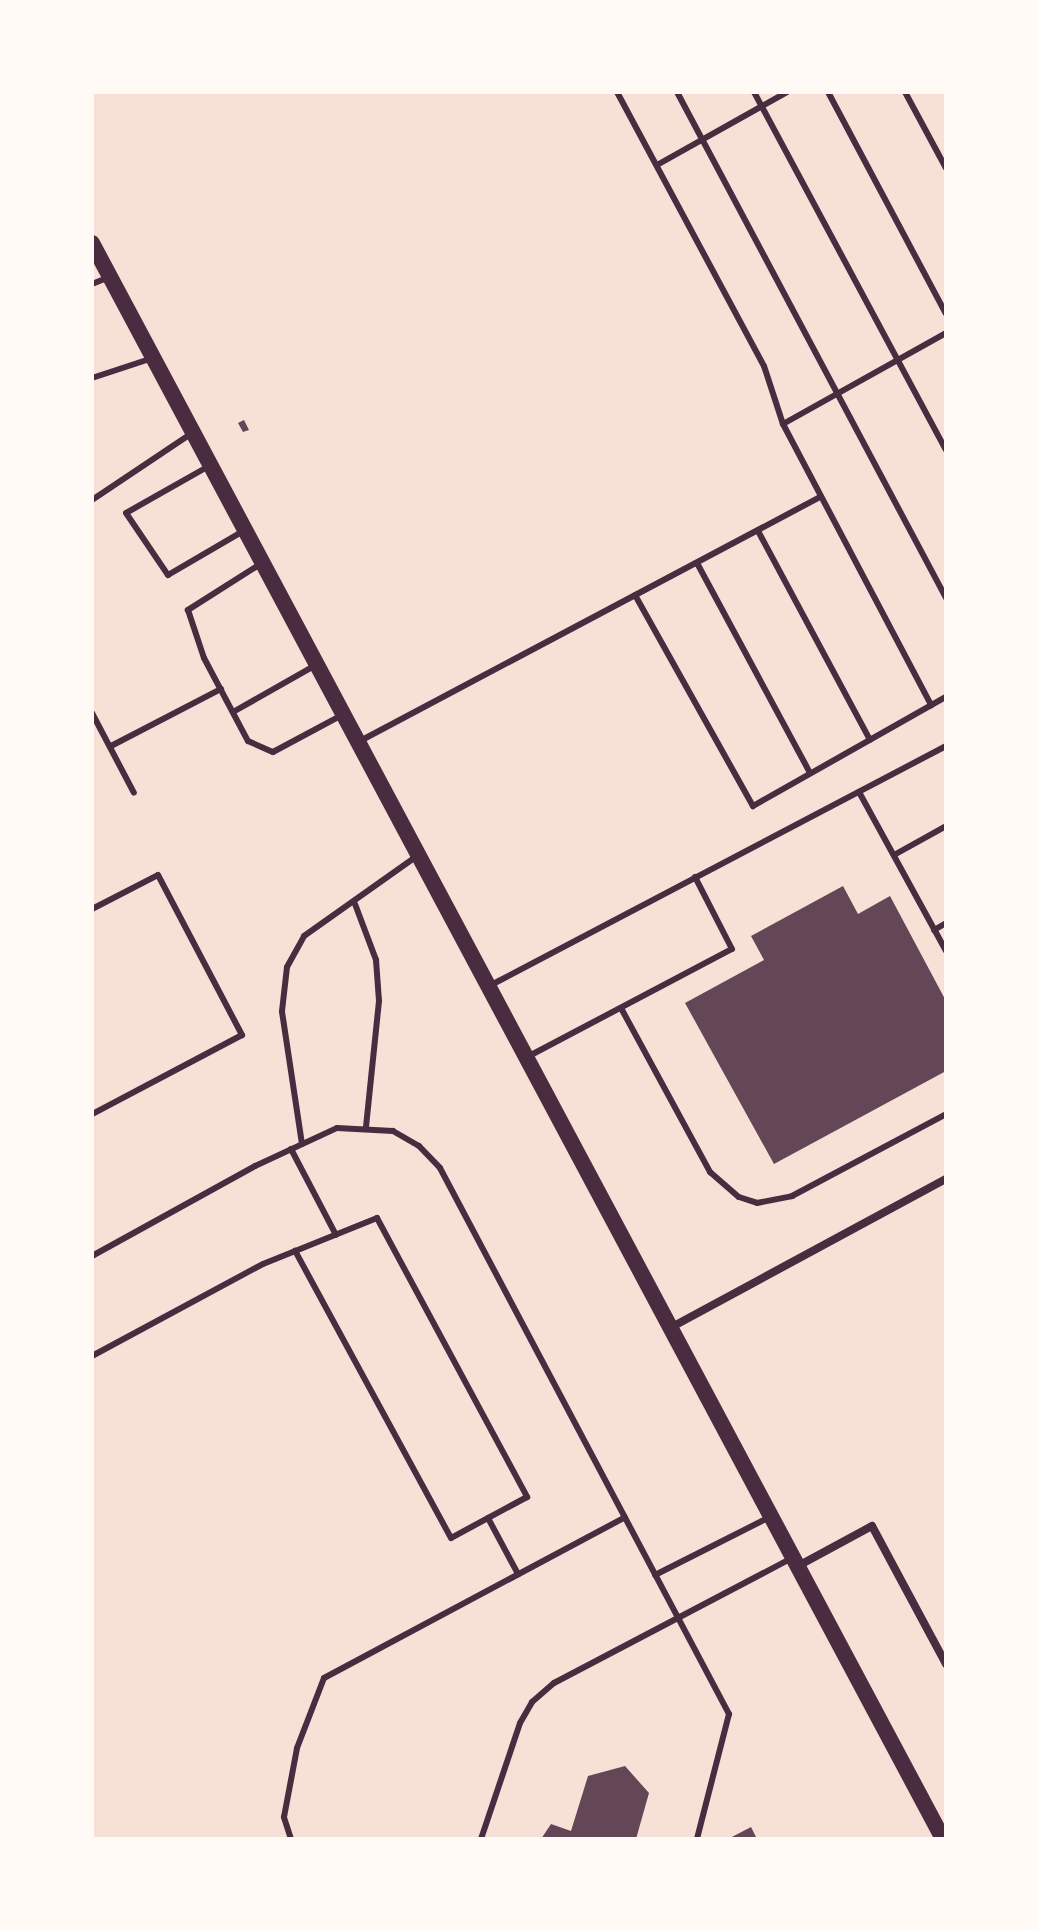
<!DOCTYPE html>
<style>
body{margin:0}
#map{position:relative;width:1038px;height:1931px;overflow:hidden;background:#f7e1d7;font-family:"Fira Sans Condensed",sans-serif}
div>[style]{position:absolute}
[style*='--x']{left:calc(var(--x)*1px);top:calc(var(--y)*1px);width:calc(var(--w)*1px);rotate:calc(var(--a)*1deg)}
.building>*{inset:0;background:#644757}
.service>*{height:6px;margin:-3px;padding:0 3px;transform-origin:3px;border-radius:3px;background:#4a2c40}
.minor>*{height:8px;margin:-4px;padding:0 4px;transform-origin:4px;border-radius:4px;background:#4a2c40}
.secondary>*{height:16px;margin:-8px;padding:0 8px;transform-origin:8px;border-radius:8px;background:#4a2c40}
span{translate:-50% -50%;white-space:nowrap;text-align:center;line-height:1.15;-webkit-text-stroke:6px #fffaf5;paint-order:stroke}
.frame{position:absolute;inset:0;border:94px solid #fffaf5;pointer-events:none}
</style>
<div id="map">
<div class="building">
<i style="clip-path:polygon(244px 420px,249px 430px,243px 432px,238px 423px)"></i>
<i style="clip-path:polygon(843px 886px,858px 914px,890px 896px,946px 1001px,946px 1071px,774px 1164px,685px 1003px,764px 960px,751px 936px)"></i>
<i style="clip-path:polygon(625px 1766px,649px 1793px,636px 1839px,541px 1839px,551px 1824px,571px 1831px,588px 1776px)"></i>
<i style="clip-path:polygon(751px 1827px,757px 1839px,728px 1839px)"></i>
</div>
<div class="service">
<i style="--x:617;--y:92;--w:311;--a:61.8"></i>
<i style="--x:764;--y:366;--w:61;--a:71.9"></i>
<i style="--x:783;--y:424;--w:318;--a:62.2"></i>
<i style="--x:677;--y:92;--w:573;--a:62"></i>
<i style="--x:754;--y:92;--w:406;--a:61.8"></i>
<i style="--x:828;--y:92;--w:251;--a:62"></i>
<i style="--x:905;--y:92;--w:86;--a:61.7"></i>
<i style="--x:657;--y:165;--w:149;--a:-29.3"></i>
<i style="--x:92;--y:284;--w:16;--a:-22"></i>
<i style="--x:92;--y:378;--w:64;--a:-18.2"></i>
<i style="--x:783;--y:424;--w:187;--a:-29.2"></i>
<i style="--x:209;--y:466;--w:95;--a:150.5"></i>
<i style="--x:126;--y:513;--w:75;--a:55.9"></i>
<i style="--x:168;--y:575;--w:89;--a:-30.3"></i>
<i style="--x:92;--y:500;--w:120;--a:-33.8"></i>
<i style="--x:758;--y:531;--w:237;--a:61.8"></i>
<i style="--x:262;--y:563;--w:88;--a:147.6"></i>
<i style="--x:188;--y:610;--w:51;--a:71.6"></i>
<i style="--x:204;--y:658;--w:94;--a:62.1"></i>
<i style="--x:248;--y:741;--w:27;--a:24"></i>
<i style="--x:273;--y:752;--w:76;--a:-28.2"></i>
<i style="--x:697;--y:563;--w:238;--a:61.7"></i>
<i style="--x:635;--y:595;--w:242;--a:60.8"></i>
<i style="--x:753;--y:806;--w:222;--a:-29.5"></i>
<i style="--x:233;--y:712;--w:95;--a:-29.5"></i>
<i style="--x:92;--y:713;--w:90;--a:62.3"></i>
<i style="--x:360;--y:741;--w:521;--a:-27.94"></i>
<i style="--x:111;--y:746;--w:124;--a:-27.4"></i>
<i style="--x:859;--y:792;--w:181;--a:61.3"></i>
<i style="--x:894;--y:855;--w:60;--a:-29.1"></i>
<i style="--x:355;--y:904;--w:60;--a:69.4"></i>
<i style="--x:376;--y:960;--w:41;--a:85.8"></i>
<i style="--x:379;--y:1001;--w:126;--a:95.9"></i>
<i style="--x:92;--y:909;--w:74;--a:-27.3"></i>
<i style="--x:158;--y:875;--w:181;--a:62.3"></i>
<i style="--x:242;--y:1035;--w:170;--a:152.2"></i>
<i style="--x:934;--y:930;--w:14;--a:-30"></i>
<i style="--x:491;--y:985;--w:514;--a:-27.71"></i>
<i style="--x:621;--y:1008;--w:187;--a:61.5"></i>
<i style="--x:710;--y:1172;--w:38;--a:41"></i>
<i style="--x:739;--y:1197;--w:19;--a:18"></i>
<i style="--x:757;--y:1203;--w:36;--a:-11"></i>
<i style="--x:792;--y:1196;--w:174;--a:-28"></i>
<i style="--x:529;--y:1056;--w:229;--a:-27.8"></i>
<i style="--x:732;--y:949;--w:81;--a:-117.2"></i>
<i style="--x:302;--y:1144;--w:134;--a:-98.6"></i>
<i style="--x:282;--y:1011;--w:44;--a:-83.5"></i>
<i style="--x:287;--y:967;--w:35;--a:-61"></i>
<i style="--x:304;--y:936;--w:138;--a:-35.3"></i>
<i style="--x:291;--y:1149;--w:97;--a:62.4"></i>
<i style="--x:92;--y:1256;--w:186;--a:-28.9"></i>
<i style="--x:255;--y:1166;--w:90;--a:-24.9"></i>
<i style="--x:337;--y:1128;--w:56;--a:3.1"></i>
<i style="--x:393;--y:1131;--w:30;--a:30"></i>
<i style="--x:419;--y:1146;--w:30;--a:46"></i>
<i style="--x:440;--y:1168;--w:618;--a:62.11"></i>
<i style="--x:729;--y:1714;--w:129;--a:104.4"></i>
<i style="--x:92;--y:1356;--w:194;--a:-28.3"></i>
<i style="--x:263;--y:1264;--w:123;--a:-22"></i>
<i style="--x:377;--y:1218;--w:317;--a:61.7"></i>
<i style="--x:527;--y:1497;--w:86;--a:151.7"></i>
<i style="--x:451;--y:1538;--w:327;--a:-118.5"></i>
<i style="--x:488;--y:1518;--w:64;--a:61.8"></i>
<i style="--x:655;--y:1575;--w:129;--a:-26.8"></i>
<i style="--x:291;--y:1839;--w:23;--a:-108"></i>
<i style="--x:284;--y:1817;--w:70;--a:-79.3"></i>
<i style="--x:297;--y:1748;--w:75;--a:-68.9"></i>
<i style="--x:324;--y:1678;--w:341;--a:-28.1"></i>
<i style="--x:481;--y:1839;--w:122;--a:-71.4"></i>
<i style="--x:520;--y:1723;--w:24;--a:-60"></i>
<i style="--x:532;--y:1702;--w:29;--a:-41"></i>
<i style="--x:554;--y:1683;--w:269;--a:-27.7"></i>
</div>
<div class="minor">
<i style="--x:670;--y:1328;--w:314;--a:-28.4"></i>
<i style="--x:798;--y:1566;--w:84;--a:-28.4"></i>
<i style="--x:872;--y:1526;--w:157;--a:61.8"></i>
</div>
<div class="secondary">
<i style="--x:92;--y:243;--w:1809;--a:61.93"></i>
</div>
<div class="frame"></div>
</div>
